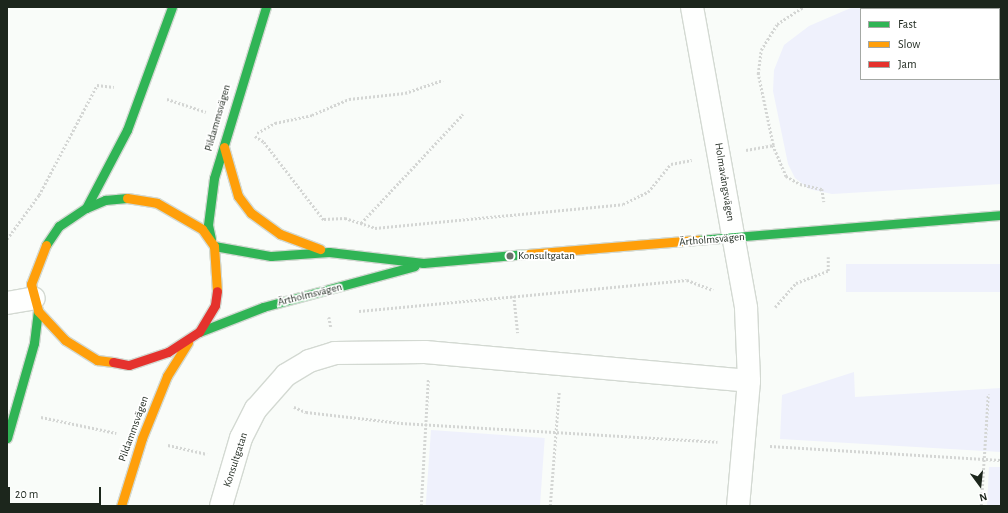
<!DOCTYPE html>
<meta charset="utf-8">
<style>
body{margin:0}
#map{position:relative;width:1008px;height:513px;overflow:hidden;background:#f9fcf9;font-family:"Alegreya Sans",sans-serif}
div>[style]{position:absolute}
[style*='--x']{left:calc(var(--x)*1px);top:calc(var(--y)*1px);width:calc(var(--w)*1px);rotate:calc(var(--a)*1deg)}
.green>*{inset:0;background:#eff1fc;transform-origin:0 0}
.path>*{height:2.5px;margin-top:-1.25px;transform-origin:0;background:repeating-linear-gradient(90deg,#d4d6d4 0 2px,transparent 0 4px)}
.roads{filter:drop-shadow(1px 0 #d3d9d2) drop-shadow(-1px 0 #d3d9d2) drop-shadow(0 1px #d3d9d2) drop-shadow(0 -1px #d3d9d2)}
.street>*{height:22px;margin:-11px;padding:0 11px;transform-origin:11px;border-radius:11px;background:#fefffe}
.fast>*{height:9px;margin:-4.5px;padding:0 4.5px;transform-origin:4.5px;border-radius:4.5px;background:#30b455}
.slow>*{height:9px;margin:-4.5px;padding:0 4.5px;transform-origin:4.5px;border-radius:4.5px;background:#ff9f0a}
.jam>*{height:9px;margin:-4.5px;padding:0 4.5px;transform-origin:4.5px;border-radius:4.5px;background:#e5322d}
.dots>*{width:11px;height:11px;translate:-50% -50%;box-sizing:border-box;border:2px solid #fff;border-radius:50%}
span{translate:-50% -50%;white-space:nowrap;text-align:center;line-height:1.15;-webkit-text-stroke:3.5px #fff;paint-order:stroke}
.street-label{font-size:11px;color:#1c261c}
.poi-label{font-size:11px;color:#1c261c}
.left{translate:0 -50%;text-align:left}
.frame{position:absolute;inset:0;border:8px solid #1c261c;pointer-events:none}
.legend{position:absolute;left:860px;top:8px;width:140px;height:72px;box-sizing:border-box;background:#fff;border:1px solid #a4a8a4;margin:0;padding:5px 7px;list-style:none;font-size:12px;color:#1c261c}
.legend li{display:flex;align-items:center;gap:8px;height:20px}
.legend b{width:20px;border:1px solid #a4a8a4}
.north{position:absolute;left:960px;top:465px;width:40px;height:40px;-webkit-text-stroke:3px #fff;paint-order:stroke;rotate:165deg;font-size:11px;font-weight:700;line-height:16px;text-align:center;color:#1c261c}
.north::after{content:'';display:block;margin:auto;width:14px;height:18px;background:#1c261c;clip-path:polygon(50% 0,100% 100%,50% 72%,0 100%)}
.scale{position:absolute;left:8px;top:487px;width:93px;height:18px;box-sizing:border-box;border:2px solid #1c261c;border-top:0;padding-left:5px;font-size:12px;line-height:14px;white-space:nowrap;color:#1c261c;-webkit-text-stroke:3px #fff;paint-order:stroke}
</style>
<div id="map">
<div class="green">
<i style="clip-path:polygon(evenodd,853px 7px,1001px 7px,1001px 184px,832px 194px,809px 189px,795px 178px,788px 164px,773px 91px,774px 70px,784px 45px,809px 26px,853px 7px,861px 9px,999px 9px,999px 79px,861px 79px,861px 9px)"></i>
<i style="left:1001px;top:264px;width:28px;height:155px;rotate:90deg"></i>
<i style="clip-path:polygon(854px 372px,855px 397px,1001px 388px,1001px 452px,780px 439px,782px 395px)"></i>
<i style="left:431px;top:430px;width:114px;height:76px;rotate:4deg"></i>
<i style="clip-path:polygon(989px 467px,1001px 467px,1001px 506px,987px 506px)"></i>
</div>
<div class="path">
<i style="--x:167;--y:99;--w:41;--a:18.4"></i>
<i style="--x:257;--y:133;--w:21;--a:-29"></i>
<i style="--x:275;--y:123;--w:38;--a:-12"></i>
<i style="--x:312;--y:115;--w:40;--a:-23.4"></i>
<i style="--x:349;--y:99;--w:56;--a:-6.1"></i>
<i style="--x:405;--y:93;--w:40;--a:-18.9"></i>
<i style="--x:255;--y:136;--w:11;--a:34"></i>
<i style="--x:264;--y:142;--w:98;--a:52.4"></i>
<i style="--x:773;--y:145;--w:34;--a:67"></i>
<i style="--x:786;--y:176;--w:16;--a:30"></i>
<i style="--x:800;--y:184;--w:23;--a:13"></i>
<i style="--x:822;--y:189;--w:13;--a:81"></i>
<i style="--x:746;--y:150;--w:27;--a:-10"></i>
<i style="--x:773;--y:145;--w:73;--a:-101.9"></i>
<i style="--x:758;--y:74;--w:24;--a:-83"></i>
<i style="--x:761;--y:50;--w:31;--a:-58"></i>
<i style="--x:777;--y:24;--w:31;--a:-33"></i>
<i style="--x:324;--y:219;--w:21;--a:-3"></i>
<i style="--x:345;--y:218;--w:32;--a:18"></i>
<i style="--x:375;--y:228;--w:249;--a:-5.5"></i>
<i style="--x:623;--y:204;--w:28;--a:-26"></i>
<i style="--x:648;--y:192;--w:36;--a:-51"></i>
<i style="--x:671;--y:164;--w:21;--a:-11"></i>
<i style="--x:361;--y:223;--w:149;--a:-46.9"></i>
<i style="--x:7;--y:239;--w:54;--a:-54"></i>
<i style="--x:39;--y:195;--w:124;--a:-62.2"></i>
<i style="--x:97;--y:85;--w:17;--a:7"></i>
<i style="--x:514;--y:296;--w:37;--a:84"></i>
<i style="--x:775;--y:307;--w:32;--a:-49"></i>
<i style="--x:796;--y:283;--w:34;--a:-21"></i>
<i style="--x:828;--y:271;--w:14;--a:-90"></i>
<i style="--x:359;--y:311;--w:329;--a:-5.4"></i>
<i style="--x:687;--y:280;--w:28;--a:21"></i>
<i style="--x:329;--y:317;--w:10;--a:79"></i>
<i style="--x:294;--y:407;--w:13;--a:23"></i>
<i style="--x:306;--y:412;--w:96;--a:6.6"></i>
<i style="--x:401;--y:423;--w:317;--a:3.4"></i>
<i style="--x:41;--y:417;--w:77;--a:12"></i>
<i style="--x:168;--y:445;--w:40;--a:13"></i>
<i style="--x:770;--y:446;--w:231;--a:3.5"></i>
<i style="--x:421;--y:506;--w:127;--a:-86.8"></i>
<i style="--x:550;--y:506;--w:114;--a:-85.5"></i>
<i style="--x:981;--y:506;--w:112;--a:-86.4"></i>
</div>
<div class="roads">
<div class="street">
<i style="--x:692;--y:7;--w:306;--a:79.8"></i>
<i style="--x:746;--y:308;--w:73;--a:87.6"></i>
<i style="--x:749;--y:381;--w:125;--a:95"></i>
<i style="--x:7;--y:303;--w:27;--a:-10"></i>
<i style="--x:221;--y:506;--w:71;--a:-73.6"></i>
<i style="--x:241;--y:438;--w:33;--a:-63"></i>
<i style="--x:256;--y:409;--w:45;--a:-48.6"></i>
<i style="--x:286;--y:375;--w:27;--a:-31"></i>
<i style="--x:309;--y:361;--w:27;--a:-17"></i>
<i style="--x:335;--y:353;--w:90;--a:-0.6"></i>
<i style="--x:425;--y:352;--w:325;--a:5.1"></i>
</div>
<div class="fast">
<i style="--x:86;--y:208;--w:88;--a:-62.3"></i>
<i style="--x:127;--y:130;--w:131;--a:-69.9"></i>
<i style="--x:211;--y:239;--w:14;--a:-102"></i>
<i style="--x:208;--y:225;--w:47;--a:-82.7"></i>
<i style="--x:214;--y:178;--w:179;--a:-73.1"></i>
<i style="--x:697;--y:240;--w:305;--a:-4.7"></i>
<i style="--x:46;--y:245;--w:23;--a:-56"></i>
<i style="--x:59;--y:226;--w:32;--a:-34"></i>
<i style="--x:86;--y:208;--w:21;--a:-23"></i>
<i style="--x:105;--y:200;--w:22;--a:-5"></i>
<i style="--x:214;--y:246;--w:58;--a:10"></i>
<i style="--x:271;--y:256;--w:58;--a:-3.9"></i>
<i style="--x:329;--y:252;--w:95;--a:6.7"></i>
<i style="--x:423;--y:263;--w:103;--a:-5"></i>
<i style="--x:199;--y:332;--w:69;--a:-21.3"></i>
<i style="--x:263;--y:307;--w:157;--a:-15.1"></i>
<i style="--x:7;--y:438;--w:99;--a:-74.1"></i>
<i style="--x:34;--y:343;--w:32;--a:-83"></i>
</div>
<div class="slow">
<i style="--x:224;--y:147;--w:51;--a:74.1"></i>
<i style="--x:238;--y:196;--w:21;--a:53"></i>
<i style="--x:251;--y:213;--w:36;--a:36"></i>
<i style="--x:280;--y:234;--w:43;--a:20.6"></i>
<i style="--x:127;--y:198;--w:30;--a:9"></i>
<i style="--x:157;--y:203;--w:52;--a:30"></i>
<i style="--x:202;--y:229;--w:21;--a:55"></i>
<i style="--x:214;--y:246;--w:45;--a:86.2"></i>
<i style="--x:46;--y:245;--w:42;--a:111"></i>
<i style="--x:31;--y:284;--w:28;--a:75"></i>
<i style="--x:38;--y:311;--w:40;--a:47"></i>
<i style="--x:65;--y:340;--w:38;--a:32"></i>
<i style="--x:97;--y:360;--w:16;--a:7"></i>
<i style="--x:526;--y:254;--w:172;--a:-4.7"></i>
<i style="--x:121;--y:506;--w:71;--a:-72.8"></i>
<i style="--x:142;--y:438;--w:67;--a:-68"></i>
<i style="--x:167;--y:376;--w:40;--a:-58"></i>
</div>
<div class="jam">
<i style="--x:113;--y:362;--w:16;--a:11"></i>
<i style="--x:129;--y:365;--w:41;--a:-18.4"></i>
<i style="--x:168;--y:352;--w:37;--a:-33"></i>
<i style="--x:199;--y:332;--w:31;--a:-59"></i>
<i style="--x:215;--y:305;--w:14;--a:-82"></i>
</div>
</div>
<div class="dots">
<i style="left:510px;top:256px;background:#697169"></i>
</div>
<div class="street-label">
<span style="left:218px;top:118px;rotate:-74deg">Pildammsvägen</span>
<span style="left:724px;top:182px;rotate:81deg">Holmavångsvägen</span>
<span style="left:712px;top:240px;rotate:-5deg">Ärtholmsvägen</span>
<span style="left:310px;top:295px;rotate:-14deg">Ärtholmsvägen</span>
<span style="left:134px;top:429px;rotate:-70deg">Pildammsvägen</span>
<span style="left:236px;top:460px;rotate:-72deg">Konsultgatan</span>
</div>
<div class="poi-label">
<span class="left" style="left:518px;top:256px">Konsultgatan</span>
</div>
<div class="frame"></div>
<ul class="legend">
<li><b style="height:5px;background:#30b455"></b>Fast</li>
<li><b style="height:5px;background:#ff9f0a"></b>Slow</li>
<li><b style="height:5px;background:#e5322d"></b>Jam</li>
</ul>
<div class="north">N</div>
<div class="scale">20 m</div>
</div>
